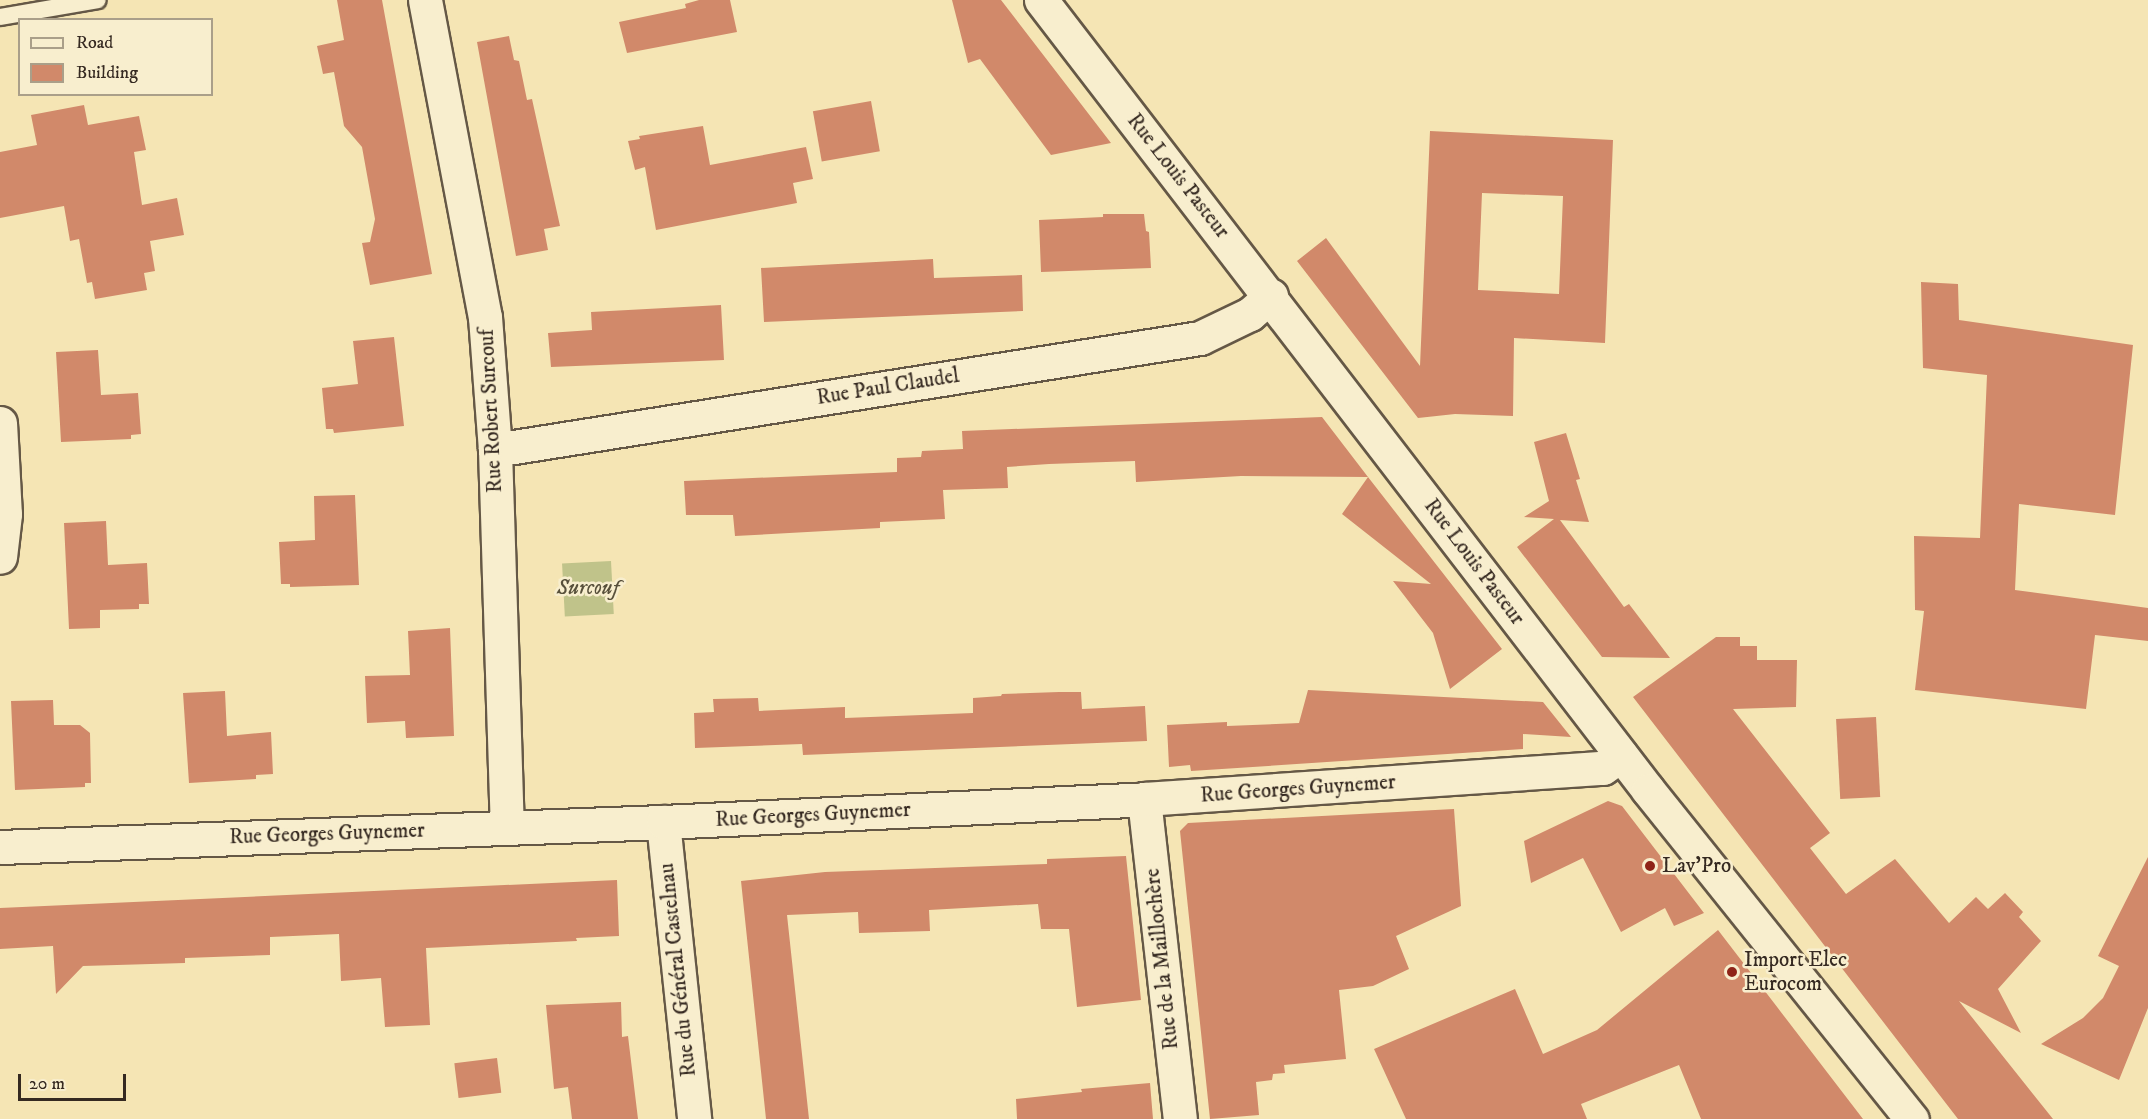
<!DOCTYPE html>
<meta charset="utf-8">
<style>
body{margin:0}
#map{position:relative;width:2148px;height:1119px;overflow:hidden;background:#f5e5b4;font-family:"IM FELL DW Pica",serif}
div>[style]{position:absolute}
[style*='--x']{left:calc(var(--x)*1px);top:calc(var(--y)*1px);width:calc(var(--w)*1px);rotate:calc(var(--a)*1deg)}
.green>*{inset:0;background:#c0c38a;transform-origin:0 0}
.building>*{inset:0;background:#d1896a;transform-origin:0 0}
.roads{filter:drop-shadow(2px 0 #655846) drop-shadow(-2px 0 #655846) drop-shadow(0 2px #655846) drop-shadow(0 -2px #655846)}
.lane>*{height:16px;margin:-8px;padding:0 8px;transform-origin:8px;border-radius:8px;background:#f8eece}
.street>*{height:33px;margin:-16.5px;padding:0 16.5px;transform-origin:16.5px;border-radius:16.5px;background:#f8eece}
.secondary>*{height:33px;margin:-16.5px;padding:0 16.5px;transform-origin:16.5px;border-radius:16.5px;background:#f8eece}
.dots>*{width:16px;height:16px;translate:-50% -50%;box-sizing:border-box;border:3px solid #f8eece;border-radius:50%}
span{translate:-50% -50%;white-space:nowrap;text-align:center;line-height:1.15;-webkit-text-stroke:5px #f8eece;paint-order:stroke}
.street-label{font-size:21px;color:#352921}
.park-label{font-size:21px;color:#58503b;font-style:italic}
.poi-label{font-size:21px;color:#352921}
.left{translate:0 -50%;text-align:left}
.legend{position:absolute;left:18px;top:18px;width:195px;height:78px;box-sizing:border-box;background:#f8eece;border:2px solid #aa9f89;margin:0;padding:8px 10px;list-style:none;font-size:18px;color:#352921}
.legend li{display:flex;align-items:center;gap:12px;height:30px}
.legend b{width:30px;border:2px solid #aa9f89}
.scale{position:absolute;left:18px;top:1074px;width:108px;height:27px;box-sizing:border-box;border:3px solid #352921;border-top:0;padding-left:8px;font-size:18px;line-height:21px;white-space:nowrap;color:#352921;-webkit-text-stroke:4px #f8eece;paint-order:stroke}
</style>
<div id="map">
<div class="green">
<i style="left:611px;top:561px;width:53px;height:49px;rotate:87deg"></i>
</div>
<div class="building">
<i style="clip-path:polygon(337px 0,382px 0,432px 274px,370px 285px,362px 243px,370px 242px,375px 219px,362px 147px,344px 126px,334px 72px,323px 74px,317px 46px,344px 40px)"></i>
<i style="clip-path:polygon(699px 0,730px 0,737px 32px,627px 53px,619px 22px,686px 8px,685px 4px)"></i>
<i style="clip-path:polygon(952px 0,1001px 0,1111px 143px,1051px 155px,980px 59px,968px 63px)"></i>
<i style="clip-path:polygon(509px 36px,514px 60px,519px 61px,527px 100px,532px 99px,560px 226px,544px 229px,548px 250px,516px 256px,477px 42px)"></i>
<i style="left:871px;top:101px;width:51px;height:59px;rotate:80deg"></i>
<i style="clip-path:polygon(84px 105px,88px 125px,139px 116px,146px 150px,134px 152px,142px 205px,177px 198px,184px 235px,150px 241px,155px 271px,144px 273px,147px 290px,95px 299px,92px 282px,87px 283px,79px 239px,70px 241px,64px 206px,0 218px,0 152px,37px 145px,31px 115px)"></i>
<i style="clip-path:polygon(703px 126px,710px 165px,806px 147px,813px 179px,793px 183px,797px 203px,656px 230px,645px 167px,635px 170px,628px 141px,640px 139px,639px 136px)"></i>
<i style="clip-path:polygon(evenodd,1430px 131px,1613px 140px,1605px 343px,1514px 338px,1513px 416px,1455px 414px,1418px 418px,1297px 261px,1326px 238px,1420px 366px,1430px 131px,1482px 193px,1563px 196px,1559px 294px,1478px 290px,1482px 193px)"></i>
<i style="clip-path:polygon(1103px 214px,1144px 214px,1146px 231px,1149px 232px,1151px 268px,1041px 272px,1039px 220px,1103px 217px)"></i>
<i style="clip-path:polygon(933px 259px,934px 278px,1022px 275px,1023px 311px,764px 322px,761px 268px)"></i>
<i style="clip-path:polygon(1921px 282px,1958px 284px,1959px 320px,2133px 345px,2115px 515px,2019px 504px,2015px 590px,2148px 608px,2148px 641px,2095px 635px,2086px 709px,1915px 690px,1924px 611px,1915px 610px,1914px 536px,1980px 538px,1987px 375px,1923px 368px)"></i>
<i style="clip-path:polygon(721px 305px,724px 360px,551px 367px,548px 333px,592px 330px,591px 312px)"></i>
<i style="clip-path:polygon(394px 337px,404px 426px,334px 433px,333px 429px,326px 429px,322px 388px,358px 384px,353px 341px)"></i>
<i style="clip-path:polygon(98px 350px,101px 395px,138px 393px,141px 434px,131px 435px,131px 439px,61px 442px,56px 352px)"></i>
<i style="clip-path:polygon(1322px 417px,1368px 477px,1241px 476px,1136px 482px,1135px 461px,1049px 464px,1007px 467px,1008px 488px,943px 490px,945px 519px,880px 522px,880px 528px,735px 536px,733px 515px,686px 515px,684px 481px,897px 472px,897px 458px,921px 457px,922px 451px,963px 449px,962px 431px)"></i>
<i style="clip-path:polygon(1566px 433px,1580px 479px,1576px 480px,1589px 522px,1560px 520px,1624px 607px,1629px 604px,1670px 658px,1602px 657px,1517px 547px,1554px 519px,1524px 517px,1549px 501px,1534px 442px)"></i>
<i style="clip-path:polygon(1368px 477px,1502px 649px,1450px 689px,1433px 633px,1393px 581px,1431px 584px,1342px 514px)"></i>
<i style="clip-path:polygon(355px 495px,359px 585px,290px 587px,290px 584px,281px 584px,279px 542px,315px 540px,314px 496px)"></i>
<i style="clip-path:polygon(106px 521px,108px 565px,147px 563px,149px 604px,139px 604px,139px 609px,100px 610px,100px 628px,69px 629px,64px 523px)"></i>
<i style="clip-path:polygon(450px 628px,454px 736px,406px 738px,405px 721px,367px 723px,365px 676px,410px 675px,408px 631px)"></i>
<i style="clip-path:polygon(1716px 637px,1740px 637px,1740px 646px,1757px 646px,1757px 660px,1797px 660px,1796px 707px,1733px 709px,1830px 833px,1810px 848px,1846px 894px,1895px 859px,1949px 923px,1976px 897px,1988px 909px,2005px 893px,2023px 912px,2019px 917px,2041px 941px,1998px 989px,2021px 1033px,1959px 1001px,2053px 1119px,1958px 1119px,1633px 697px)"></i>
<i style="clip-path:polygon(1308px 690px,1543px 702px,1571px 737px,1523px 734px,1523px 749px,1191px 771px,1190px 765px,1169px 767px,1167px 725px,1227px 722px,1227px 726px,1299px 723px)"></i>
<i style="clip-path:polygon(225px 691px,227px 736px,271px 732px,273px 774px,256px 775px,256px 779px,189px 783px,183px 693px)"></i>
<i style="clip-path:polygon(1059px 692px,1081px 692px,1082px 709px,1145px 706px,1147px 741px,803px 755px,802px 744px,695px 748px,694px 713px,714px 712px,713px 699px,758px 698px,759px 711px,845px 707px,845px 718px,973px 713px,973px 698px,1001px 696px,1002px 694px)"></i>
<i style="clip-path:polygon(53px 700px,54px 725px,80px 725px,90px 733px,91px 783px,85px 783px,85px 787px,15px 790px,11px 701px)"></i>
<i style="left:1876px;top:717px;width:80px;height:40px;rotate:87deg"></i>
<i style="clip-path:polygon(1608px 801px,1622px 806px,1704px 913px,1674px 926px,1665px 908px,1621px 932px,1583px 858px,1531px 883px,1524px 841px)"></i>
<i style="clip-path:polygon(1454px 809px,1461px 906px,1396px 936px,1409px 969px,1373px 986px,1339px 990px,1346px 1059px,1284px 1065px,1285px 1073px,1273px 1074px,1272px 1080px,1256px 1082px,1259px 1115px,1210px 1119px,1180px 831px,1188px 823px)"></i>
<i style="clip-path:polygon(1126px 856px,1141px 1000px,1077px 1007px,1069px 929px,1041px 929px,1038px 904px,929px 910px,930px 931px,859px 933px,858px 912px,787px 915px,809px 1119px,766px 1119px,741px 881px,825px 872px,1047px 864px,1047px 859px)"></i>
<i style="clip-path:polygon(2148px 857px,2148px 1008px,2119px 1080px,2041px 1044px,2083px 1018px,2103px 998px,2119px 966px,2098px 956px)"></i>
<i style="clip-path:polygon(617px 880px,619px 936px,576px 938px,577px 941px,426px 948px,430px 1025px,385px 1027px,381px 978px,341px 981px,339px 934px,270px 937px,270px 955px,185px 958px,185px 963px,83px 966px,56px 994px,53px 946px,0 949px,0 908px)"></i>
<i style="clip-path:polygon(1718px 930px,1863px 1119px,1701px 1119px,1679px 1065px,1581px 1104px,1587px 1119px,1406px 1119px,1374px 1049px,1515px 989px,1543px 1054px,1597px 1030px)"></i>
<i style="clip-path:polygon(621px 1002px,622px 1037px,628px 1036px,638px 1119px,572px 1119px,568px 1087px,554px 1089px,546px 1005px)"></i>
<i style="left:497px;top:1058px;width:35px;height:43px;rotate:83deg"></i>
<i style="clip-path:polygon(1150px 1083px,1153px 1119px,1017px 1119px,1016px 1099px,1082px 1092px,1081px 1089px)"></i>
</div>
<div class="roads">
<div class="lane">
<i style="--x:0;--y:17;--w:99;--a:-9.8"></i>
</div>
<div class="street">
<i style="--x:425;--y:0;--w:323;--a:79.3"></i>
<i style="--x:485;--y:317;--w:133;--a:85.7"></i>
<i style="--x:495;--y:450;--w:378;--a:88.2"></i>
<i style="--x:0;--y:423;--w:91;--a:86.9"></i>
<i style="--x:5;--y:514;--w:43;--a:96.6"></i>
<i style="--x:495;--y:450;--w:714;--a:-9.03"></i>
<i style="--x:1200;--y:338;--w:55;--a:-25.6"></i>
<i style="--x:1250;--y:314;--w:28;--a:-41"></i>
<i style="--x:1144;--y:799;--w:322;--a:83.6"></i>
<i style="--x:663;--y:822;--w:299;--a:84"></i>
<i style="--x:0;--y:847;--w:663;--a:-2.16"></i>
<i style="--x:663;--y:822;--w:482;--a:-2.7"></i>
<i style="--x:1144;--y:799;--w:460;--a:-3.9"></i>
<i style="--x:1603;--y:768;--w:22;--a:-36"></i>
</div>
<div class="secondary">
<i style="--x:1041;--y:0;--w:996;--a:52.46"></i>
<i style="--x:1648;--y:790;--w:422;--a:51.3"></i>
</div>
</div>
<div class="dots">
<i style="left:1650px;top:866px;background:#8f2418"></i>
<i style="left:1732px;top:972px;background:#8f2418"></i>
</div>
<div class="street-label">
<span style="left:1178px;top:176px;rotate:52deg">Rue Louis Pasteur</span>
<span style="left:888px;top:387px;rotate:-9deg">Rue Paul Claudel</span>
<span style="left:491px;top:411px;rotate:-93deg">Rue Robert Surcouf</span>
<span style="left:1474px;top:562px;rotate:53deg">Rue Louis Pasteur</span>
<span style="left:1298px;top:789px;rotate:-4deg">Rue Georges Guynemer</span>
<span style="left:813px;top:815px;rotate:-3deg">Rue Georges Guynemer</span>
<span style="left:327px;top:834px;rotate:-2deg">Rue Georges Guynemer</span>
<span style="left:1162px;top:959px;rotate:-96deg">Rue de la Maillochère</span>
<span style="left:678px;top:970px;rotate:-96deg">Rue du Général Castelnau</span>
</div>
<div class="park-label">
<span style="left:588px;top:588px">Surcouf</span>
</div>
<div class="poi-label">
<span class="left" style="left:1662px;top:866px">Lav’Pro</span>
<span class="left" style="left:1744px;top:972px">Import Elec<br>Eurocom</span>
</div>
<ul class="legend">
<li><b style="height:8px;background:#f8eece"></b>Road</li>
<li><b style="height:16px;background:#d1896a"></b>Building</li>
</ul>
<div class="scale">20 m</div>
</div>
